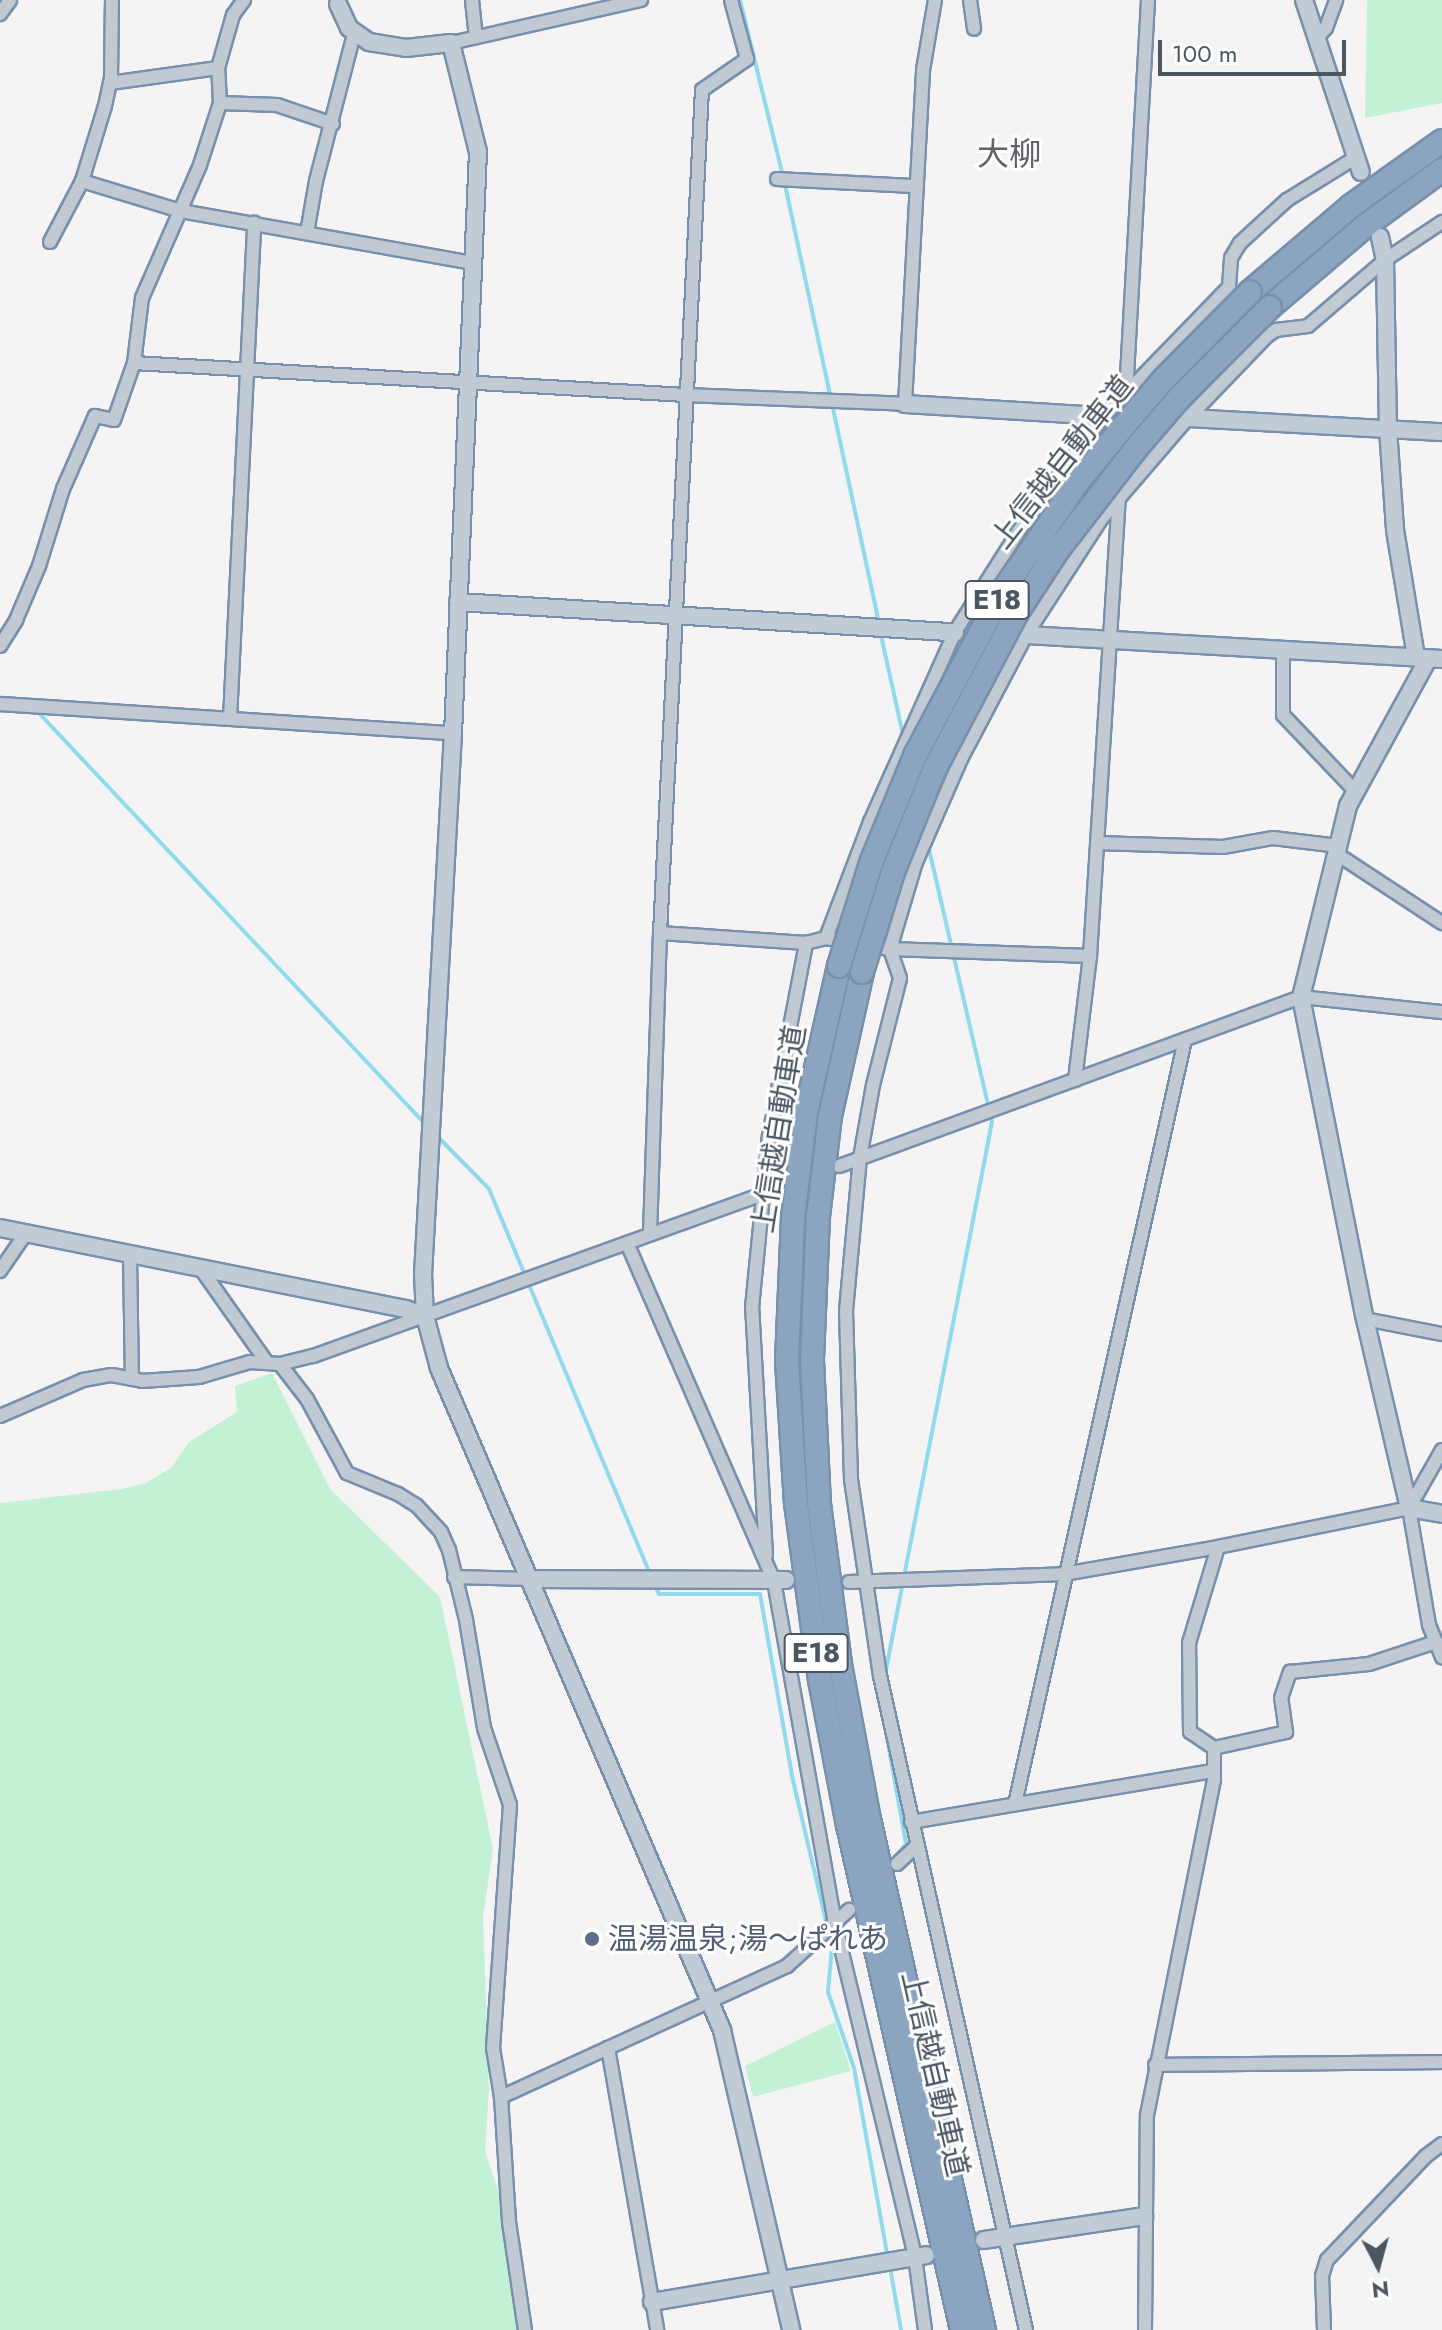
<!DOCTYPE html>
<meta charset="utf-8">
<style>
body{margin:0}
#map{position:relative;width:1442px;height:2330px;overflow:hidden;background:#f5f3f3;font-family:Jost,"Noto Sans JP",sans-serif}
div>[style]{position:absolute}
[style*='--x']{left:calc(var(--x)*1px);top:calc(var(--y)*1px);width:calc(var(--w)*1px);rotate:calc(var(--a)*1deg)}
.green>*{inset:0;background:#c3f1d5}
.stream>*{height:4px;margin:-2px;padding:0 2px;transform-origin:2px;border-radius:2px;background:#90daee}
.roads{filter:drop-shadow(2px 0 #7690ad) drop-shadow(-2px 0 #7690ad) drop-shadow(0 2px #7690ad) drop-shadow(0 -2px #7690ad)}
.street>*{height:12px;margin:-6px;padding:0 6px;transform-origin:6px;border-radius:6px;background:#c1cad2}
.secondary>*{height:16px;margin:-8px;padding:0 8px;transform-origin:8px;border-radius:8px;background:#c1cbd6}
.highway>*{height:22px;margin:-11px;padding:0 11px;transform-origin:11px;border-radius:11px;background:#8ba5c1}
.bridges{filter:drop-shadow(2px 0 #7690ad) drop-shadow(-2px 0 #7690ad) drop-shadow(0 2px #7690ad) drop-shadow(0 -2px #7690ad)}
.highway-bridge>*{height:22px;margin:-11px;padding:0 11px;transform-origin:11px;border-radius:11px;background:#8ba5c1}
.dots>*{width:22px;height:22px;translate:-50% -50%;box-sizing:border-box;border:4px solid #fff;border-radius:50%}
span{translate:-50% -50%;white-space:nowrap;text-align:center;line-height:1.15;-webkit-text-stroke:6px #fff;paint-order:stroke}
.shield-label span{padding:2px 6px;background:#fff;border:2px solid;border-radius:6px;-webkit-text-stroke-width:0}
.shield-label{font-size:28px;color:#4a5661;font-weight:700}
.street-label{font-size:30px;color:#4a5661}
.service-label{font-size:30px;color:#4e5e75}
.left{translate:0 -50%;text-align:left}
.neighbourhood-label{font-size:32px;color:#5f6368}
.north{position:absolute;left:1338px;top:2226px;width:80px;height:80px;-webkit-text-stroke:6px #fff;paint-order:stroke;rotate:174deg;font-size:22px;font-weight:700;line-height:32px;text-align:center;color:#4a5661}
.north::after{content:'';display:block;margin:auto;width:28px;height:36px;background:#4a5661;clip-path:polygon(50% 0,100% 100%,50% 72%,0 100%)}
.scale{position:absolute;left:1158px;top:40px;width:188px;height:36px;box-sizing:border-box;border:4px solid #4a5661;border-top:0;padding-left:10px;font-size:24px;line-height:28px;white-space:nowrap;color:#4a5661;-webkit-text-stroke:6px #fff;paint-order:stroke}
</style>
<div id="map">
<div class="green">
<i style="clip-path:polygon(1367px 0,1442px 0,1442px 103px,1365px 118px)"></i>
<i style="clip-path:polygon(272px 1373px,330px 1489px,440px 1597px,493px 1849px,483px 1917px,489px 2089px,485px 2151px,509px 2222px,527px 2330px,0 2330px,0 1503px,122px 1489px,146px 1483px,172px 1467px,189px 1442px,237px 1412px,235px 1386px)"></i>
<i style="clip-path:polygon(835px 2022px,851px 2071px,753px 2097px,745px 2066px)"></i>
</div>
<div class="stream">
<i style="--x:740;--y:0;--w:185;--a:76.3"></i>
<i style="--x:784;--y:180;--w:452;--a:77.9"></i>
<i style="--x:880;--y:631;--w:111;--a:77.5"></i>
<i style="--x:37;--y:711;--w:569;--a:46.78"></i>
<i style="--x:436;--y:1135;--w:76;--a:45.5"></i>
<i style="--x:489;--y:1189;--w:420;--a:67.3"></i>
<i style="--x:654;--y:1584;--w:11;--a:63"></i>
<i style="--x:659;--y:1594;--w:101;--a:0"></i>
<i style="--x:760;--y:1594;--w:185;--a:80"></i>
<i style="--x:792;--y:1776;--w:176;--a:76.8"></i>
<i style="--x:832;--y:1947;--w:45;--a:95.1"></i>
<i style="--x:828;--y:1992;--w:80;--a:71.1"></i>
<i style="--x:854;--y:2068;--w:193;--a:79.9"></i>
<i style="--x:885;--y:1675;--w:563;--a:-79.05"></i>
<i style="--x:992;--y:1122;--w:284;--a:-103"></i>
<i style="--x:880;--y:1699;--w:147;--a:79.8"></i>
<i style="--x:906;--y:1844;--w:17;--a:130"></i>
<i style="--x:890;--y:2267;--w:64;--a:80.1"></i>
</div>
<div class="roads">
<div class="street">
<i style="--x:472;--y:0;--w:37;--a:84"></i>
<i style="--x:970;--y:0;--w:29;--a:82"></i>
<i style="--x:0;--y:14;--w:17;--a:-54"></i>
<i style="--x:1316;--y:39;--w:15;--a:-48"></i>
<i style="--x:1326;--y:28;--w:30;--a:-70"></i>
<i style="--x:451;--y:43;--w:195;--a:-12.8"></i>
<i style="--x:110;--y:83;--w:109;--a:-7.9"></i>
<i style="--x:220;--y:103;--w:57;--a:2"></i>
<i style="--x:277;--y:105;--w:59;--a:18.7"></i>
<i style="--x:777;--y:179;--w:140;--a:2.9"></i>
<i style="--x:82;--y:181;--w:103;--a:16.9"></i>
<i style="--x:181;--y:211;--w:297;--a:10.1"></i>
<i style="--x:307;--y:233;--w:53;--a:-80.2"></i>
<i style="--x:316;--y:181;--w:152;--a:-75.5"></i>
<i style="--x:50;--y:242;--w:69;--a:-62.3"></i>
<i style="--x:82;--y:181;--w:78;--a:-73"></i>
<i style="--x:105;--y:106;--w:29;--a:-78"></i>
<i style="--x:111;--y:78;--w:78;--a:-89.3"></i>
<i style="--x:134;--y:363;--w:552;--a:3.32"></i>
<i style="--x:685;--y:395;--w:220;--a:2.3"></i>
<i style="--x:905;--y:404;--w:334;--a:-86.9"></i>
<i style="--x:923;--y:70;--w:71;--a:-80.3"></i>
<i style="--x:1126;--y:394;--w:395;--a:-86.8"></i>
<i style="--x:0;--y:646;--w:31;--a:-58"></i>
<i style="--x:16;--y:620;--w:59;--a:-66.9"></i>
<i style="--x:39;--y:566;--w:81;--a:-72.7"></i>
<i style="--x:63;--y:489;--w:80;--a:-66.3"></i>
<i style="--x:95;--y:416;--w:19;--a:12"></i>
<i style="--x:114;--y:420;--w:60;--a:-70.7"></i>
<i style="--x:134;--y:363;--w:65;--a:-83"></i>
<i style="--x:142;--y:298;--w:145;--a:-66.4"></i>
<i style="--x:200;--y:165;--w:65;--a:-72.1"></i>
<i style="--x:220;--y:103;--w:35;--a:-93"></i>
<i style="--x:218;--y:68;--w:55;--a:-74.2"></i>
<i style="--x:233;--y:15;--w:19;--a:-54"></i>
<i style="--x:1283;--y:648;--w:67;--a:90"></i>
<i style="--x:1283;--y:715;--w:105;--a:46.5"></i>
<i style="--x:0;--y:704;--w:454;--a:3.7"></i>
<i style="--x:230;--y:719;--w:497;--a:-87.2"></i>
<i style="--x:1097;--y:843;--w:126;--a:1.8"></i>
<i style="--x:1223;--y:847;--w:51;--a:-10.2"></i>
<i style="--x:1273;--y:838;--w:66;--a:6.9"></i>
<i style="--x:1337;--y:854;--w:126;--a:33.3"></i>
<i style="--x:660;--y:933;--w:146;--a:3.9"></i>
<i style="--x:806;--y:943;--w:21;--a:-14"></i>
<i style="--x:826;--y:938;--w:65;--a:9.8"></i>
<i style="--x:890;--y:949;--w:200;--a:2"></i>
<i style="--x:826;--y:938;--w:124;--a:-69.2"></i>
<i style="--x:870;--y:822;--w:208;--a:-65.9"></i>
<i style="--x:955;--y:632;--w:135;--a:-57.7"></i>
<i style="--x:1027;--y:518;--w:128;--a:-53"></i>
<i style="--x:1104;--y:416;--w:180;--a:-45.9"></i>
<i style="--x:1229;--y:287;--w:29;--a:-86"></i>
<i style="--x:1231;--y:258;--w:17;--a:-59"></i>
<i style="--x:1240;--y:243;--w:64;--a:-42.5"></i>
<i style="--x:1287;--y:200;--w:80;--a:-31.7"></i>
<i style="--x:1075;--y:1080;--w:125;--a:-83.1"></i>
<i style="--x:1090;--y:956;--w:461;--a:-86.4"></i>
<i style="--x:839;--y:1166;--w:492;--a:-20.1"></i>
<i style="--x:1301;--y:997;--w:142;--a:6.1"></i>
<i style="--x:650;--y:1234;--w:301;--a:-88.1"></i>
<i style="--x:660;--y:933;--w:844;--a:-87.15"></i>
<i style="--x:702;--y:90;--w:55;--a:-34.6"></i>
<i style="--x:747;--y:59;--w:61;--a:-105.2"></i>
<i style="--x:627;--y:1243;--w:369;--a:66.5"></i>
<i style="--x:774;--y:1581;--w:347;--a:79.9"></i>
<i style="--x:835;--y:1923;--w:343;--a:76.5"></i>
<i style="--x:915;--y:2257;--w:74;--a:82.2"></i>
<i style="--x:130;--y:1255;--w:124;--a:89.1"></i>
<i style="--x:201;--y:1269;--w:113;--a:54.8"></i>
<i style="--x:0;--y:1271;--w:46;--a:-55.6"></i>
<i style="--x:1365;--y:1319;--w:78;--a:11"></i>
<i style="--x:280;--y:1364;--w:44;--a:52.4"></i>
<i style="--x:307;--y:1399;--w:84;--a:61.6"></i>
<i style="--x:347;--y:1473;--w:55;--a:22.4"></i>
<i style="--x:398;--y:1494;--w:22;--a:32"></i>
<i style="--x:417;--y:1506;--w:35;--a:47"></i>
<i style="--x:441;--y:1532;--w:20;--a:66"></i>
<i style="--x:449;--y:1550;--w:72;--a:76.3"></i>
<i style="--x:466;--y:1620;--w:109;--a:80.5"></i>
<i style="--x:484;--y:1728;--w:81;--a:71.3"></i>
<i style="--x:510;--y:1805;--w:244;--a:94"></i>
<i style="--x:493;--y:2048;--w:50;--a:80.7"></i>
<i style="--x:501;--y:2097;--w:125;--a:86.3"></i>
<i style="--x:509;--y:2222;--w:109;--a:81.6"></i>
<i style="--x:0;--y:1416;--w:90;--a:-23.4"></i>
<i style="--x:83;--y:1380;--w:29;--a:-10"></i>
<i style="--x:112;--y:1375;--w:31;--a:11"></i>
<i style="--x:142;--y:1381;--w:57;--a:-4"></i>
<i style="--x:199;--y:1377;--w:53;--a:-16.4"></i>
<i style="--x:250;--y:1362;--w:30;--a:4"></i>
<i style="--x:280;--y:1364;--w:34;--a:-14"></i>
<i style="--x:313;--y:1356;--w:493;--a:-19.8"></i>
<i style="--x:1442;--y:1450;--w:67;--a:119.6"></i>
<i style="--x:1409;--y:1508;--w:119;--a:80.3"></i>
<i style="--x:1429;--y:1625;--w:35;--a:68"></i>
<i style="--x:766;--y:1555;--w:247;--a:-93.2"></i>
<i style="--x:752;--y:1308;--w:173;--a:-84.4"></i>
<i style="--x:769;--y:1136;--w:197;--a:-79.1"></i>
<i style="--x:454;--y:1577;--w:76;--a:1.5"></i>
<i style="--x:849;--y:1582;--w:215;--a:-2.1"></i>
<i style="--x:1064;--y:1574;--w:156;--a:-9.9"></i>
<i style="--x:1218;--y:1547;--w:195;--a:-11.5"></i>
<i style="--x:1214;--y:1748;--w:74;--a:-12.5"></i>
<i style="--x:1286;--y:1732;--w:34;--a:-98"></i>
<i style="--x:1281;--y:1698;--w:28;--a:-71"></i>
<i style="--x:1290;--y:1672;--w:79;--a:-5.8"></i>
<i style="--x:1369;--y:1664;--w:71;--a:-18.2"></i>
<i style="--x:1015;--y:1804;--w:783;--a:-77.46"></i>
<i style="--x:911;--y:1822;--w:306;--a:-9.6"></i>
<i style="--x:897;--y:1864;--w:26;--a:-43"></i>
<i style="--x:608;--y:2048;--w:286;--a:80.1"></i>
<i style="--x:1155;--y:2065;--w:287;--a:-0.6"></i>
<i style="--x:501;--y:2097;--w:315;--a:-24.6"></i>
<i style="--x:787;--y:1966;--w:84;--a:-42.1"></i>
<i style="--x:1026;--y:2330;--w:670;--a:-102.58"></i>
<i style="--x:880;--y:1676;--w:199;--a:-98.4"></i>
<i style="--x:851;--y:1479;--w:168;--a:-91.7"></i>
<i style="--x:846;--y:1311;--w:154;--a:-84.8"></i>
<i style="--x:860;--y:1158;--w:74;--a:-79.9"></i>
<i style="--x:873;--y:1085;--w:110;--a:-75.8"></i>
<i style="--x:900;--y:978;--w:31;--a:-109"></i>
<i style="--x:890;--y:949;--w:91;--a:-73.4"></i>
<i style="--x:916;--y:862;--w:112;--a:-66.4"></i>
<i style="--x:961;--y:759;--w:140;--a:-62.3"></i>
<i style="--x:1026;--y:635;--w:140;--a:-57"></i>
<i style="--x:1102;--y:518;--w:132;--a:-49.3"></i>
<i style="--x:1188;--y:418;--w:114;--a:-46.1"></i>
<i style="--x:1267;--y:336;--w:11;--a:-34"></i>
<i style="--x:1276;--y:330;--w:32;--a:-7"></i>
<i style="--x:1308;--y:326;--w:101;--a:-40.6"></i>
<i style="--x:1385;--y:260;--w:69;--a:-33.7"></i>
<i style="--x:1145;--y:2330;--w:215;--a:-89.5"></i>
<i style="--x:1147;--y:2115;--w:342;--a:-78.7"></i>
<i style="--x:1214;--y:1780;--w:32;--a:-90"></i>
<i style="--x:1214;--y:1748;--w:29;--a:-146"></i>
<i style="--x:1190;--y:1732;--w:89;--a:-90.6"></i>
<i style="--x:1189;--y:1643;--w:100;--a:-73.2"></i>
<i style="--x:1324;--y:2330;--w:54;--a:-92.1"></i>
<i style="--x:1322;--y:2276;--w:17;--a:-73"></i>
<i style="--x:1327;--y:2260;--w:144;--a:-46.4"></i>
<i style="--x:1426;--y:2156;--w:20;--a:-37"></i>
</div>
<div class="secondary">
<i style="--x:1304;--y:0;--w:181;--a:71.7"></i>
<i style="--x:338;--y:4;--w:26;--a:65"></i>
<i style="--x:349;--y:28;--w:24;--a:35"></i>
<i style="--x:369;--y:42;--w:37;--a:9"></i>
<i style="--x:406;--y:48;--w:45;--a:-6.3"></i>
<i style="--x:451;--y:43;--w:112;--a:76.1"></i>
<i style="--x:478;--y:152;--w:582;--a:92.46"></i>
<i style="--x:453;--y:733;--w:542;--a:93.17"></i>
<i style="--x:423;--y:1274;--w:42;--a:87.3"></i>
<i style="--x:425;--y:1316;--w:54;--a:74.9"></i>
<i style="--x:439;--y:1368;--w:720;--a:66.85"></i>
<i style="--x:722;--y:2030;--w:308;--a:77"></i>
<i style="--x:1380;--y:237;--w:24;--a:78"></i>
<i style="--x:1385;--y:260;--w:169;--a:89"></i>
<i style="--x:1388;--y:429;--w:101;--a:86"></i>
<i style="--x:1395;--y:530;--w:129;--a:80.6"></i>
<i style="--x:905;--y:404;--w:199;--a:3.5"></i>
<i style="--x:1188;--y:418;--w:254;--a:3.2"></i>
<i style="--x:458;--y:602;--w:498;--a:3.5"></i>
<i style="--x:1026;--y:635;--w:417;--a:3.3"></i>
<i style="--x:1428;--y:659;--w:167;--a:118.6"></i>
<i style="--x:1348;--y:806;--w:197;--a:103.8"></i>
<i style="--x:1301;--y:997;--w:328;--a:78.8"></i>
<i style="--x:1365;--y:1319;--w:194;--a:76.9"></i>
<i style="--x:1409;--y:1508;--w:34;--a:10"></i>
<i style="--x:0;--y:1228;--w:414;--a:11.3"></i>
<i style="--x:406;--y:1309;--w:20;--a:20"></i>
<i style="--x:530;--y:1579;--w:256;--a:0.2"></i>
<i style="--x:984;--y:2240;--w:162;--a:-8.5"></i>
<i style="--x:652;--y:2302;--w:278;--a:-9.7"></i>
</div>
<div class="highway">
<i style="--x:1250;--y:292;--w:133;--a:-40.4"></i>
<i style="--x:1351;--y:206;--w:112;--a:-35.5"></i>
<i style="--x:1270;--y:307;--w:123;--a:-40.4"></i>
<i style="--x:1364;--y:227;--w:97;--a:-36.2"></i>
<i style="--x:839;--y:966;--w:151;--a:102.7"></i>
<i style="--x:806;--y:1113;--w:106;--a:97.1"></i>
<i style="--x:793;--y:1218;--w:143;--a:92.4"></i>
<i style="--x:787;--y:1361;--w:142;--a:86.4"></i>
<i style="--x:796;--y:1503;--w:179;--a:82.3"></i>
<i style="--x:820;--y:1680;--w:148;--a:79.1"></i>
<i style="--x:848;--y:1825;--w:518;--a:77.28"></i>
<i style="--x:862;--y:972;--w:148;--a:102.5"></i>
<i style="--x:830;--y:1116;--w:101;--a:96.8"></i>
<i style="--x:818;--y:1216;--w:145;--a:92.4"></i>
<i style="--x:812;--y:1361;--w:143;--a:87.2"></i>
<i style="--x:819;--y:1504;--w:167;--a:82.5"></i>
<i style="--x:841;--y:1670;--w:152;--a:79.4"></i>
<i style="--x:869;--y:1819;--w:524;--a:77.32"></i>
</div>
</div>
<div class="bridges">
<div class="highway-bridge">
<i style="--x:839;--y:966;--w:108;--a:-72.7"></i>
<i style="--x:871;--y:863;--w:118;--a:-67.6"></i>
<i style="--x:916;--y:754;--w:183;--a:-62"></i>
<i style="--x:1002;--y:592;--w:134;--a:-55.4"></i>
<i style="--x:1078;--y:482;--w:70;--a:-50.8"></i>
<i style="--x:1122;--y:428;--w:65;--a:-49.4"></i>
<i style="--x:1164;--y:379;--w:122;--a:-45.3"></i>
<i style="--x:862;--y:972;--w:105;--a:-72.8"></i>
<i style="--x:893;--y:872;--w:112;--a:-68"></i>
<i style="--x:935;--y:768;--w:180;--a:-62.2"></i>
<i style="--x:1019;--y:609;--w:69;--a:-56.8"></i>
<i style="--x:1057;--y:551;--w:131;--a:-52.4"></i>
<i style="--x:1137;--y:447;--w:66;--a:-49.3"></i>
<i style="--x:1180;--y:397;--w:127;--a:-45"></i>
</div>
</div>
<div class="dots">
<i style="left:592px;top:1939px;background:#5c6f8a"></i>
</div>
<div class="shield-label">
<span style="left:997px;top:600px">E18</span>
<span style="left:816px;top:1653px">E18</span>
</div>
<div class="street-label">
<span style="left:1062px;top:462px;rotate:-52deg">上信越自動車道</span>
<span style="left:779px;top:1129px;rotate:-81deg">上信越自動車道</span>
<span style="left:935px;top:2074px;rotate:77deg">上信越自動車道</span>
</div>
<div class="service-label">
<span class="left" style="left:608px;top:1939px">温湯温泉;湯〜ぱれあ</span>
</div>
<div class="neighbourhood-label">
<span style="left:1009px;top:154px">大柳</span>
</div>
<div class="north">N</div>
<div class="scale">100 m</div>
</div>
